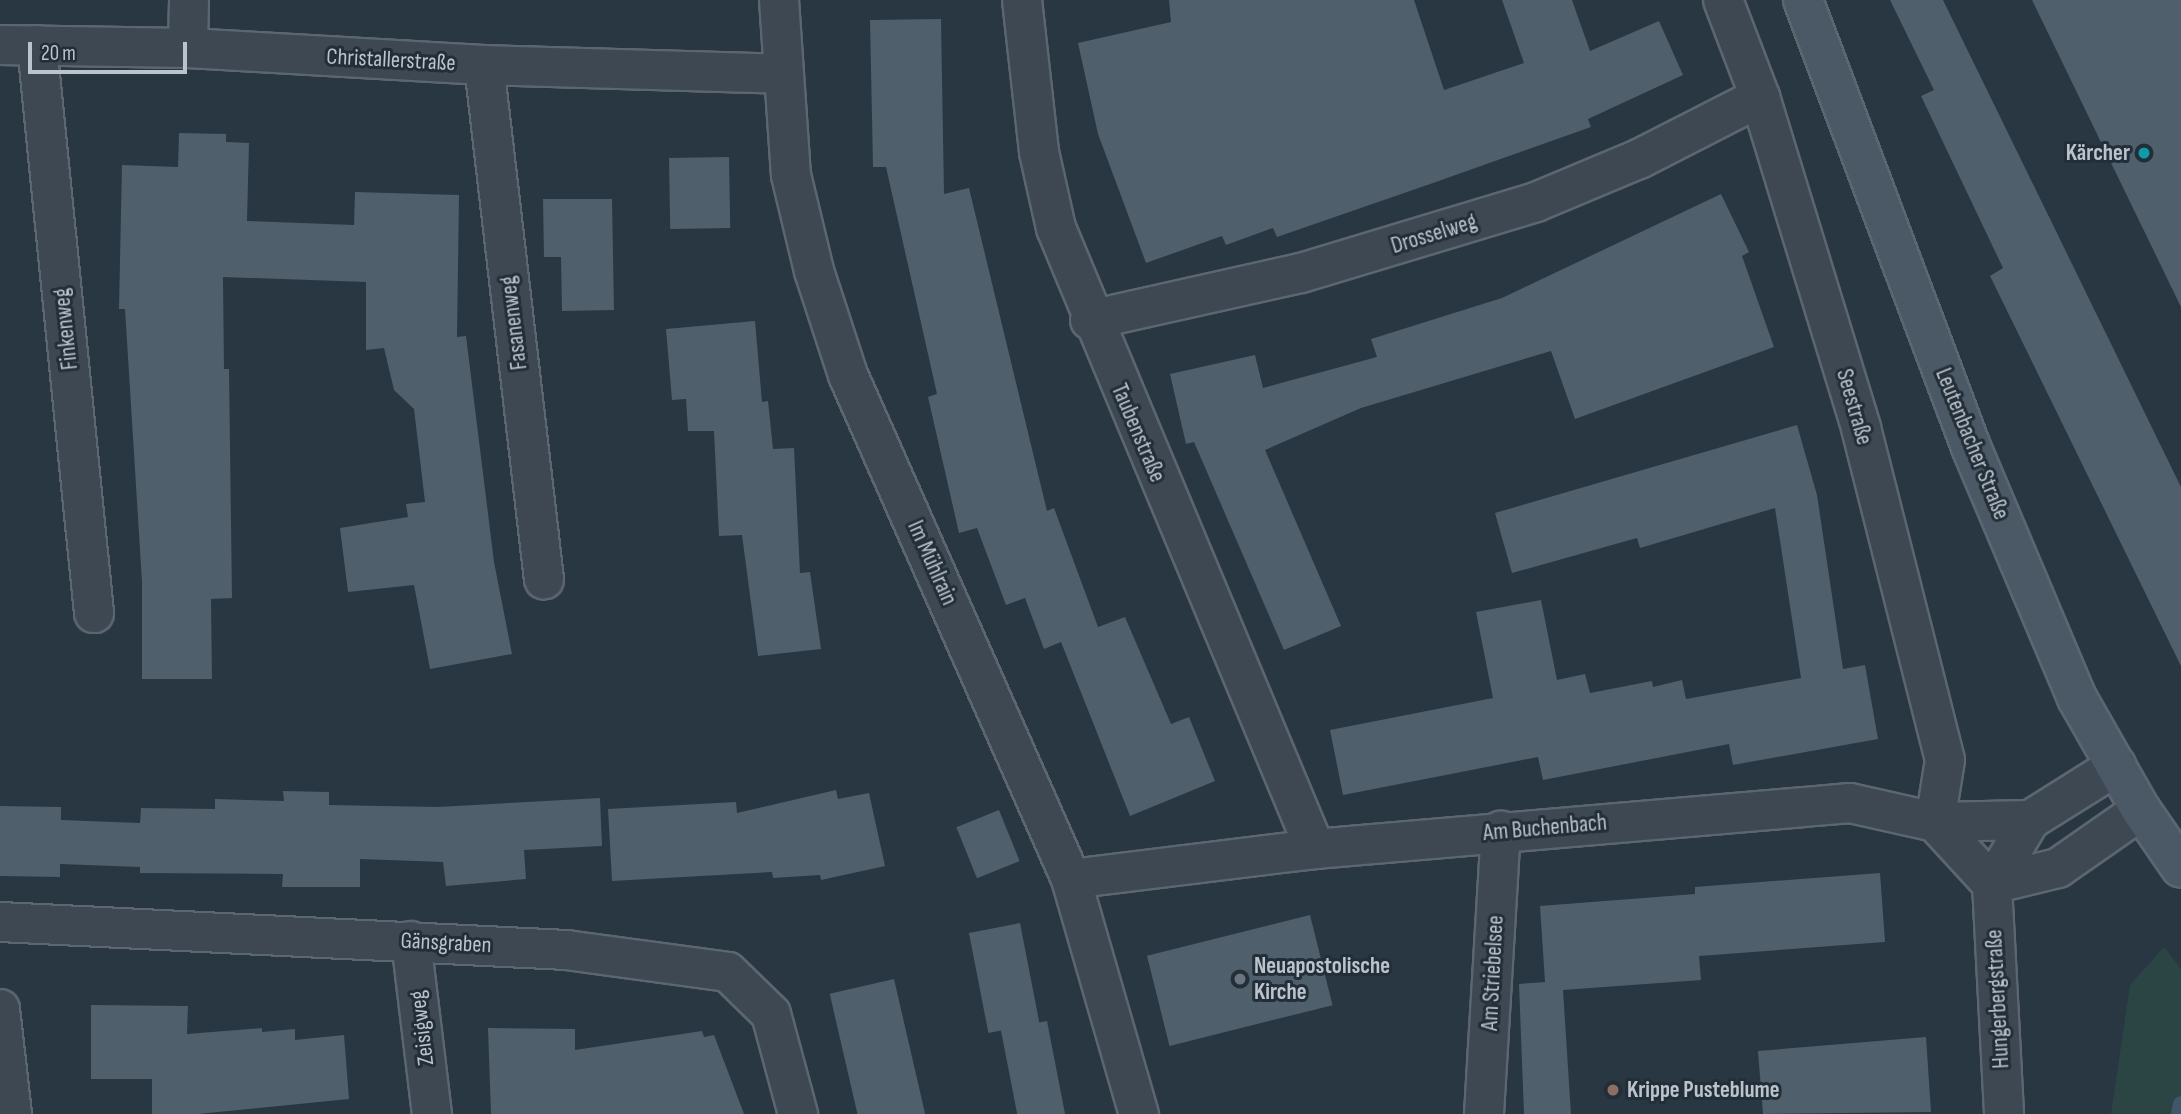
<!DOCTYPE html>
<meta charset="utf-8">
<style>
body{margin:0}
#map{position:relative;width:2181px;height:1114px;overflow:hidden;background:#293743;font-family:"Sofia Sans Condensed",sans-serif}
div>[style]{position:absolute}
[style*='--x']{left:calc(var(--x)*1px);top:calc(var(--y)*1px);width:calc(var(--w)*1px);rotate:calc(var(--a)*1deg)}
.green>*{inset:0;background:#2b4444}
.stream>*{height:16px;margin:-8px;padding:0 8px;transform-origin:8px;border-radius:8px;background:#3f566b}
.building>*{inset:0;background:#4f5f6b;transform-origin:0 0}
.roads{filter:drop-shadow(2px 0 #5c6670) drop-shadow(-2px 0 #5c6670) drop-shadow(0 2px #5c6670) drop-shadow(0 -2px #5c6670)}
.street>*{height:38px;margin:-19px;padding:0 19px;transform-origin:19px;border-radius:19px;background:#3d4853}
.secondary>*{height:38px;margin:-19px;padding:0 19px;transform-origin:19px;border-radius:19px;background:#4b5866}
.dots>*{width:19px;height:19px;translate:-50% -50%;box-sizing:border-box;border:4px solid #222e38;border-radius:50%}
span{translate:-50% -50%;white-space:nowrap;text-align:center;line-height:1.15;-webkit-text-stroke:6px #222e38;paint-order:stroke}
.street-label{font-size:23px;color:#bbc3cc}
.poi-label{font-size:23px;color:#bbc3cc;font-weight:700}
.right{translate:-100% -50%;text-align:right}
.left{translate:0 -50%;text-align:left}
.scale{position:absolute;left:28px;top:42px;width:159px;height:32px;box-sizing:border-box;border:4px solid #bbc3cc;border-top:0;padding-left:9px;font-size:21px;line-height:24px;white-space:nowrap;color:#bbc3cc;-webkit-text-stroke:5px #222e38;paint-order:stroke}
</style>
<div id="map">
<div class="green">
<i style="clip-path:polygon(2164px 947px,2181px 969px,2181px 1114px,2111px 1114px,2130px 985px)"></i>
</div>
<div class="stream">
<i style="--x:2179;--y:1114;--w:10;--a:-79"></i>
</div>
<div class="building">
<i style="clip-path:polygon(1169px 0,1414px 0,1444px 90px,1524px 63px,1502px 0,1572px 0,1590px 51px,1659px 21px,1683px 75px,1588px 119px,1591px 127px,1433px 183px,1277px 237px,1273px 228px,1226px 245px,1222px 236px,1146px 263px,1098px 134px,1078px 43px,1171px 22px)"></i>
<i style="clip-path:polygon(1890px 0,1943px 0,2181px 487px,2181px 666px,1990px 276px,2003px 268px,1921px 96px,1934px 90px)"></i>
<i style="clip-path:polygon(2032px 0,2181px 0,2181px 307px)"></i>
<i style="clip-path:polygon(941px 19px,944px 194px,969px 188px,1047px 511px,1054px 508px,1098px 627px,1125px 617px,1171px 724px,1189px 717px,1215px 781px,1130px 816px,1061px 642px,1044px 649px,1025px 598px,1006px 605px,977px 528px,959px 533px,928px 397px,937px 394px,886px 167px,873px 167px,870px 20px)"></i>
<i style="clip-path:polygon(179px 133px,226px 134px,226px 142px,249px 143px,247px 221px,354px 225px,355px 192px,459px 195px,457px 337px,466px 336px,494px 562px,512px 654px,430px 669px,414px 585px,348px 592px,340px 528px,408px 517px,406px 504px,425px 502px,414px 409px,394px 390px,384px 348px,366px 350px,366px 282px,223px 277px,224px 369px,229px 369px,232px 598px,211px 599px,212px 679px,142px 679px,142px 582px,125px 309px,119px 309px,122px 165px,178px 167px)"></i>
<i style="left:729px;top:157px;width:71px;height:60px;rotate:89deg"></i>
<i style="clip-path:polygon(1721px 194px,1749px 252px,1742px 256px,1774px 347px,1575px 419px,1551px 351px,1361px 408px,1265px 450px,1341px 626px,1284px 650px,1194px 442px,1186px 444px,1170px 374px,1255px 355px,1263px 388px,1377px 357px,1371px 339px,1502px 298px)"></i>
<i style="clip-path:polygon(543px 199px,612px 199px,614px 310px,562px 311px,561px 257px,544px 257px)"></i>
<i style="clip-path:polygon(755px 321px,762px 402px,768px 401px,773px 449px,794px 448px,800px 573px,810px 572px,821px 649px,758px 656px,742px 535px,719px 536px,714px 431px,688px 431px,686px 399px,672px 400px,666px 329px)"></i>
<i style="clip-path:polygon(1797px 425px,1817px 495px,1843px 669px,1865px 665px,1878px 739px,1733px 765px,1729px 744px,1543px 780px,1538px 757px,1343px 795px,1330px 730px,1493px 698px,1476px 612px,1541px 600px,1557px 680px,1585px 674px,1590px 693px,1652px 681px,1653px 687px,1682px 680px,1686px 699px,1801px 678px,1775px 508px,1640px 548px,1637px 538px,1512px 573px,1495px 513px)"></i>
<i style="clip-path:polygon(836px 790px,838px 799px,869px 793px,885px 866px,821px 880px,820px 875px,773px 878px,772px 872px,612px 881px,608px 809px,736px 802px,737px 813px)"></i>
<i style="clip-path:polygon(283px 791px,329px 792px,329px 805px,438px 807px,600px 798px,602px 846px,524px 850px,526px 879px,446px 886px,443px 862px,360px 859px,360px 887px,282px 887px,283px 874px,140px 873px,140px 867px,60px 864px,60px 877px,0 876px,0 806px,61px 807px,61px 820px,140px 823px,141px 808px,215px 809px,215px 799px,284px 801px)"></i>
<i style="left:999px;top:810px;width:55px;height:46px;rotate:68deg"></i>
<i style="clip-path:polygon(1880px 873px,1885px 942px,1699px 956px,1701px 980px,1563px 990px,1571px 1114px,1524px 1114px,1519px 984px,1545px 982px,1540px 906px,1695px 894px,1695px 887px)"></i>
<i style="left:1310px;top:915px;width:93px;height:168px;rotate:76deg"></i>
<i style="left:1020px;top:923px;width:102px;height:52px;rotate:79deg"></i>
<i style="left:894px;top:979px;width:139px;height:66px;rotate:77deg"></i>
<i style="clip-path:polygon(91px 1005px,188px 1006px,187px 1034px,262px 1028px,262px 1032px,295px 1029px,295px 1040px,344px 1035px,349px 1099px,198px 1114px,152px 1114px,152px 1079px,91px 1079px)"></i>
<i style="left:1047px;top:1021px;width:95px;height:47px;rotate:79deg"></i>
<i style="clip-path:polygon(488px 1028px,575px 1029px,575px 1050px,702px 1031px,704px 1037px,714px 1035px,744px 1114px,491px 1114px)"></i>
<i style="clip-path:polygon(1926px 1037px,1931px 1112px,1763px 1114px,1758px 1051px)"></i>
</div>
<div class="roads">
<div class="street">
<i style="--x:779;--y:0;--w:175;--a:86.1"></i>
<i style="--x:791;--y:175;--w:99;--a:76.5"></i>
<i style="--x:814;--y:271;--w:109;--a:71.9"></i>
<i style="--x:848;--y:375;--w:551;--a:66.13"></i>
<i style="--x:1071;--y:879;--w:245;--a:73.9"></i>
<i style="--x:1022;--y:0;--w:153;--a:83.6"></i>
<i style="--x:1039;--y:152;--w:78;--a:77.4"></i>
<i style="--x:1056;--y:228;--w:673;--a:67.36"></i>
<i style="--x:1723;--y:0;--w:104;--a:69.1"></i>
<i style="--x:1760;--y:97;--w:346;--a:73"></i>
<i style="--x:1861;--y:428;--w:342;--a:75.8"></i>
<i style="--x:1945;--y:760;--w:63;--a:99.2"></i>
<i style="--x:1935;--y:822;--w:95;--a:-1.2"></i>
<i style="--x:0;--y:45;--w:188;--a:0.9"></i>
<i style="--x:188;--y:48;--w:296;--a:3.3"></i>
<i style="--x:484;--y:65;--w:297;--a:1.7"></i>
<i style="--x:37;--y:45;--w:571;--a:84.27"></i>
<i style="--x:188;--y:48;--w:48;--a:-88.8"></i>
<i style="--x:484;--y:65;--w:518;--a:83.35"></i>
<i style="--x:1090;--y:320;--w:216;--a:-12.6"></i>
<i style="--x:1301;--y:273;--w:245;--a:-16.8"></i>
<i style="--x:1536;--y:202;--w:112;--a:-22.7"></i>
<i style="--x:1639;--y:159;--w:136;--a:-27.1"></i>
<i style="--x:1071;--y:879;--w:246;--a:-7"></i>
<i style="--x:1315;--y:849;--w:537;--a:-4.91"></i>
<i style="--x:1850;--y:803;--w:87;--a:12.6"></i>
<i style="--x:1935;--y:822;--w:84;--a:47.4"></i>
<i style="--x:1992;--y:884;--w:230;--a:87"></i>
<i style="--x:1992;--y:884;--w:74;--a:-59.3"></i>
<i style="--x:2030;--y:820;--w:102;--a:-32.1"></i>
<i style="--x:1992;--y:884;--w:68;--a:-13.6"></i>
<i style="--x:2058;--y:868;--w:101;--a:-34.9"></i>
<i style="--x:0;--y:922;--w:567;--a:2.83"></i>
<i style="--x:566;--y:950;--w:163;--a:7.7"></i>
<i style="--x:728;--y:972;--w:60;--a:44.3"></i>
<i style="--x:771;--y:1014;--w:104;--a:74.9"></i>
<i style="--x:411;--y:941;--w:174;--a:83.1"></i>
<i style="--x:0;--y:1009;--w:106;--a:83.5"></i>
<i style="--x:1484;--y:1114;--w:284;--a:-86.6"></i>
</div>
<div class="secondary">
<i style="--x:1803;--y:0;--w:478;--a:69.4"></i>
<i style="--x:1971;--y:447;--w:272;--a:67.1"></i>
<i style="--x:2077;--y:698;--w:129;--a:60.3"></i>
<i style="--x:2141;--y:810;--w:70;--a:55.4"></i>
</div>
</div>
<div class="dots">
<i style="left:2144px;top:153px;background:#0f9aa8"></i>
<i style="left:1240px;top:979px;background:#6b7280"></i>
<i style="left:1613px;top:1090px;background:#8d6e63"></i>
</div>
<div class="street-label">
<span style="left:391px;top:60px;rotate:3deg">Christallerstraße</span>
<span style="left:1434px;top:234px;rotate:-17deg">Drosselweg</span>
<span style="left:514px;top:323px;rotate:-97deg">Fasanenweg</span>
<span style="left:66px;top:329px;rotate:-96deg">Finkenweg</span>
<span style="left:1854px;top:407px;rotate:74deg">Seestraße</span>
<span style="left:1138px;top:433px;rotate:67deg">Taubenstraße</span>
<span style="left:1972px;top:444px;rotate:68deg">Leutenbacher Straße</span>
<span style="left:932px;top:563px;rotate:66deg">Im Mühlrain</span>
<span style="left:1545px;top:828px;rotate:-5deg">Am Buchenbach</span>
<span style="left:446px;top:943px;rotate:3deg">Gänsgraben</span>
<span style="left:1493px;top:973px;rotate:-87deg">Am Striebelsee</span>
<span style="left:1998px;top:999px;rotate:-93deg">Hungerbergstraße</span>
<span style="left:422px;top:1028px;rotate:-97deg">Zeisigweg</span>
</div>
<div class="poi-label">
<span class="right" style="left:2130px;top:153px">Kärcher</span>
<span class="left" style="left:1254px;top:979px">Neuapostolische<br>Kirche</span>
<span class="left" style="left:1627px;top:1090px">Krippe Pusteblume</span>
</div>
<div class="scale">20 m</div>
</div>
